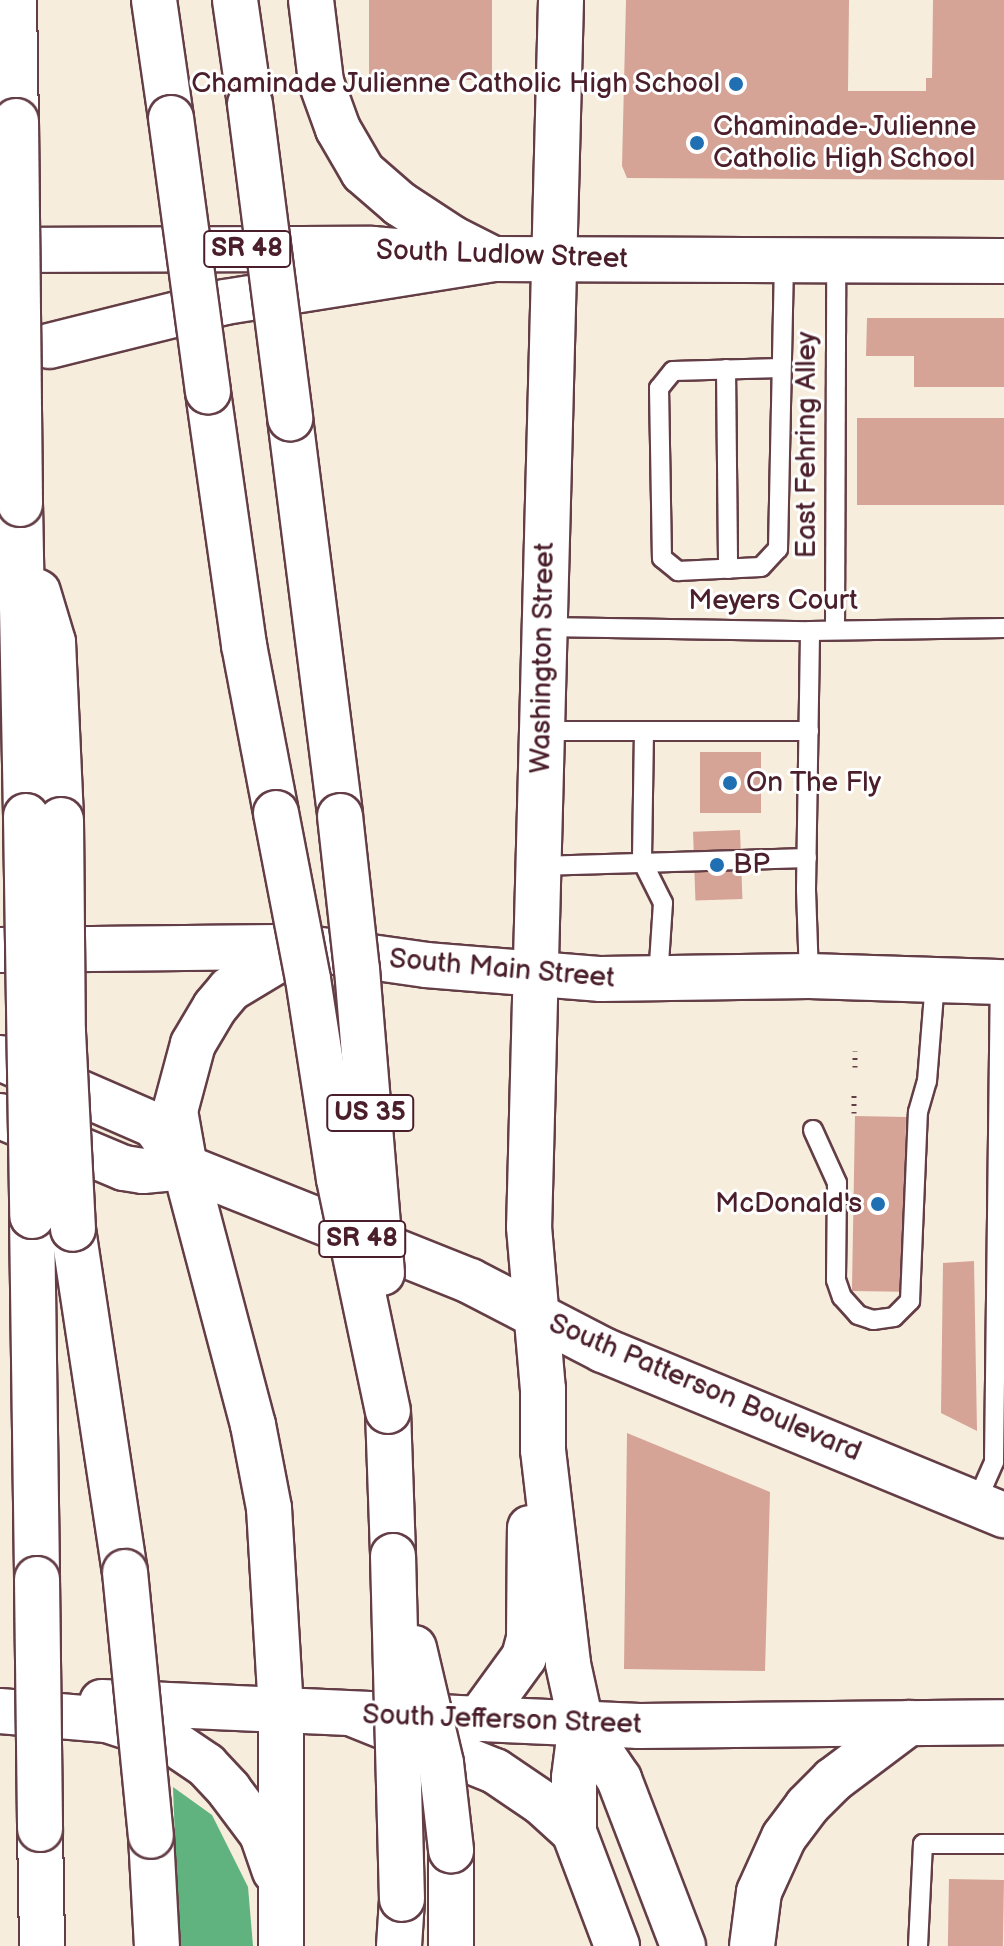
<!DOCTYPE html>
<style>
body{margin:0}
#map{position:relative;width:1004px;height:1946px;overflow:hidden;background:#f7eddc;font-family:"Balsamiq Sans",sans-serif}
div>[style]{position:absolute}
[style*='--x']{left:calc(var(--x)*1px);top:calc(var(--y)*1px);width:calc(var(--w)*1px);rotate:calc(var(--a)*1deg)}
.forest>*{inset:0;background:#60b27e}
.building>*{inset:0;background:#d5a496;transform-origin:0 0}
.path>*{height:5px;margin-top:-2.5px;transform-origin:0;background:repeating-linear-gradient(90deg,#643e46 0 2px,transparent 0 8px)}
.roads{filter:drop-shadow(2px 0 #643e46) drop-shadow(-2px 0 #643e46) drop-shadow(0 2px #643e46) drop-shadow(0 -2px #643e46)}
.lane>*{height:18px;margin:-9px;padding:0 9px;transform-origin:9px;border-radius:9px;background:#fff}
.secondary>*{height:44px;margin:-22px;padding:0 22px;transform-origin:22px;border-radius:22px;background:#fff}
.primary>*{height:44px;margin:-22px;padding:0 22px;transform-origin:22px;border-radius:22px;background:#fff}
.highway>*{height:44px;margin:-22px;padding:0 22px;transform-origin:22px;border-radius:22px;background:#fff}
.bridges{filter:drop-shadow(2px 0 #643e46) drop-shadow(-2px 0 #643e46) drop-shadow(0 2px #643e46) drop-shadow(0 -2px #643e46)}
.highway-bridge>*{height:44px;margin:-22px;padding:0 22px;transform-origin:22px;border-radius:22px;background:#fff}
.dots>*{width:22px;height:22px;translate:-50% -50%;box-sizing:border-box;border:4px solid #fff;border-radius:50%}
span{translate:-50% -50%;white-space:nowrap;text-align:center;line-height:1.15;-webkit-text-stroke:6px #fff;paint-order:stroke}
.shield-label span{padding:2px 6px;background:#fff;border:2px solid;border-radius:6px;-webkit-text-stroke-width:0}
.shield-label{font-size:26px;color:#4a1f2b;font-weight:700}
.poi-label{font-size:28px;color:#4a1f2b}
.right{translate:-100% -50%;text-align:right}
.left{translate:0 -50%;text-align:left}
.street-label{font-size:28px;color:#4a1f2b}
</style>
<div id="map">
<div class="forest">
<i style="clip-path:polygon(173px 1787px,212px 1815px,248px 1887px,253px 1946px,179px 1946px)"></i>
</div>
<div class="building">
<i style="left:369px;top:0;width:123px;height:80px"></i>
<i style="clip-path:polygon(626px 0,849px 0,848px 91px,926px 91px,926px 78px,932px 78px,933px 0,1004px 0,1004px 180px,627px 178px,622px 166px)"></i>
<i style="clip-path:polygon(867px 318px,1004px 318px,1004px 387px,914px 387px,914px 356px,866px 356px)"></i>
<i style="left:1004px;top:418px;width:87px;height:147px;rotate:90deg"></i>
<i style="left:700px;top:752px;width:61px;height:61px"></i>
<i style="left:740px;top:830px;width:69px;height:47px;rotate:88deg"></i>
<i style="left:855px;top:1116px;width:51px;height:175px;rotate:1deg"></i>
<i style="clip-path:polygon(974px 1261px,977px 1431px,941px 1413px,943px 1263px)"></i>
<i style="clip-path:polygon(627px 1433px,770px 1492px,765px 1671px,624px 1669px)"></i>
<i style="left:949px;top:1879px;width:55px;height:67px;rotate:1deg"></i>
</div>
<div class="path">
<i style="--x:855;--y:1067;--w:16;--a:-90"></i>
<i style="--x:854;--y:1113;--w:20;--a:-90"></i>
</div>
<div class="roads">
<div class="lane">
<i style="--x:781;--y:368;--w:108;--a:178.4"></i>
<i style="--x:673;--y:371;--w:22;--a:129"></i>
<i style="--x:659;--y:388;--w:170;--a:89"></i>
<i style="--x:662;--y:558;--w:21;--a:39"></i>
<i style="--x:678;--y:571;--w:83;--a:-2.8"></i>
<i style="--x:761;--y:567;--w:25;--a:-47"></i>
<i style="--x:778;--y:549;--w:289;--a:-88.8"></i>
<i style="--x:726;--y:369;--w:200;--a:89.4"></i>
<i style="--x:545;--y:627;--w:265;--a:0.9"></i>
<i style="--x:810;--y:631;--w:194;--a:-0.9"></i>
<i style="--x:835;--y:630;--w:369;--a:-89.8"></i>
<i style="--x:542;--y:731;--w:267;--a:0"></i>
<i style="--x:644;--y:731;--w:130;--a:90.9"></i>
<i style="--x:642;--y:861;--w:47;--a:63.4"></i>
<i style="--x:663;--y:903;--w:76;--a:93.8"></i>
<i style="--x:539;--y:866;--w:268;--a:-1.7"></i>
<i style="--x:809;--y:976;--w:87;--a:-92"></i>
<i style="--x:806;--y:889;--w:258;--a:-89.1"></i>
<i style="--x:813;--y:1130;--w:58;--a:65.6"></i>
<i style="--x:837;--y:1183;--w:97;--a:90.6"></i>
<i style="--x:836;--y:1280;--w:18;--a:71"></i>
<i style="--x:842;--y:1297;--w:24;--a:48"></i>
<i style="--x:858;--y:1315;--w:16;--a:18"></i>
<i style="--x:873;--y:1320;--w:21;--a:-8"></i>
<i style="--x:894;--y:1317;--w:23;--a:-45"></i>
<i style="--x:910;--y:1301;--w:189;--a:-87.6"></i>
<i style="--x:918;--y:1112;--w:32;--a:-74"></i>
<i style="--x:927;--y:1081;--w:100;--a:-85.4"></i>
<i style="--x:976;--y:1503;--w:45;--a:-66.3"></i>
<i style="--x:994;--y:1462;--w:480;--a:-89.3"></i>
<i style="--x:918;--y:1946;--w:102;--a:-87.2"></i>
<i style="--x:923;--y:1844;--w:81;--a:0"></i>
</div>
<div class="secondary">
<i style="--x:561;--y:0;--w:1227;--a:91.49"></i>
<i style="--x:529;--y:1227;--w:163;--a:85.1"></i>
<i style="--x:543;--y:1389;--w:61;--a:90"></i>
<i style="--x:543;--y:1450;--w:215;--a:83.3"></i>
<i style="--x:568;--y:1664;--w:60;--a:77.6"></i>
<i style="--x:0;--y:950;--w:300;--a:-0.6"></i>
<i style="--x:300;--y:947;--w:127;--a:8.1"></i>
<i style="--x:426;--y:965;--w:176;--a:4.6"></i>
<i style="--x:601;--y:979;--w:208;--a:-0.8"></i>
<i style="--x:809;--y:976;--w:195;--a:1.8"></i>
<i style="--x:102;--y:1702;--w:538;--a:2.56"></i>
<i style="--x:639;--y:1726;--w:365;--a:-0.6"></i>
<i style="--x:479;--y:1719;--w:77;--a:-54"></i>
<i style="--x:524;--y:1657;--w:20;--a:-75"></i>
<i style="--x:529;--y:1638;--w:110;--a:-89.5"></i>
</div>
<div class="primary">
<i style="--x:0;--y:250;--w:372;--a:-0.2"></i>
<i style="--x:372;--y:249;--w:121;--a:4.7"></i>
<i style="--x:493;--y:259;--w:511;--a:0.22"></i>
<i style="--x:0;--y:1058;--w:168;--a:23.5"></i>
<i style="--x:154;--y:1125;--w:52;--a:53.6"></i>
<i style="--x:0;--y:1116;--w:134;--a:22.8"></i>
<i style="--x:124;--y:1168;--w:19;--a:9"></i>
<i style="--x:143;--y:1171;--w:42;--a:-5.4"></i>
<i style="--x:185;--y:1167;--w:307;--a:21.8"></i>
<i style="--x:470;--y:1281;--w:150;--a:27.4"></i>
<i style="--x:603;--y:1350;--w:434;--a:22.4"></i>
</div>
<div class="highway">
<i style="--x:14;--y:0;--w:121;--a:89.1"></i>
<i style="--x:154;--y:0;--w:119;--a:81.8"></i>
<i style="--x:235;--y:0;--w:105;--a:81.8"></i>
<i style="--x:311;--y:0;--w:83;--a:83"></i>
<i style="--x:321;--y:82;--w:50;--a:70.1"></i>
<i style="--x:338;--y:129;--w:50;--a:59.8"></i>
<i style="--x:363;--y:172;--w:49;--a:40.9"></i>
<i style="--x:400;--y:204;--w:62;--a:33.2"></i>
<i style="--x:452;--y:238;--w:46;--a:27.1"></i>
<i style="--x:49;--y:346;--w:181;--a:-14"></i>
<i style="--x:225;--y:302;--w:271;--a:-9.1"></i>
<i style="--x:208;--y:392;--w:256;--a:81.9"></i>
<i style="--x:244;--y:645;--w:171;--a:79.2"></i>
<i style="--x:290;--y:418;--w:401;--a:82.8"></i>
<i style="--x:20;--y:504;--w:312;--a:88.9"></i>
<i style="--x:38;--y:592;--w:52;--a:73.3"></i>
<i style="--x:53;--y:642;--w:178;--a:87.4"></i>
<i style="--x:32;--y:1216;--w:363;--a:89.2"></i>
<i style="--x:73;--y:1229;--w:347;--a:81.4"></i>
<i style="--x:388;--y:1411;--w:145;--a:88"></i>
<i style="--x:0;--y:1711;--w:107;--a:4.8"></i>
<i style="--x:107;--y:1720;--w:65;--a:17.9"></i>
<i style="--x:169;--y:1740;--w:45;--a:34"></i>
<i style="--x:206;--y:1765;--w:34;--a:47"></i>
<i style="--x:229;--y:1790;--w:55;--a:53.1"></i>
<i style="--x:262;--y:1834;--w:39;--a:71"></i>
<i style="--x:353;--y:1714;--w:153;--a:21.9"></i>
<i style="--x:495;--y:1771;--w:57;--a:34.2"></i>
<i style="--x:542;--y:1803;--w:43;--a:42.2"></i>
<i style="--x:581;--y:1723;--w:68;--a:55.8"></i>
<i style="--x:619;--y:1779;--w:179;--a:69"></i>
<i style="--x:581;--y:1723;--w:55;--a:97.3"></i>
<i style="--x:574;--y:1778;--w:54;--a:90"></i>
<i style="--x:574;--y:1832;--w:122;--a:69.3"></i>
<i style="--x:40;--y:1829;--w:117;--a:89"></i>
<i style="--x:151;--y:1836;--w:110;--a:86.9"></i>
<i style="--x:451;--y:1850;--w:96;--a:90"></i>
<i style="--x:281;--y:1946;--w:236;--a:-90"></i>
<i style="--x:281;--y:1710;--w:202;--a:-93.4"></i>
<i style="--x:269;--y:1508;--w:85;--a:-100.9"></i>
<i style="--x:253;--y:1425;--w:267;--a:-104.8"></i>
<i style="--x:185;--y:1167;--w:57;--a:-100.1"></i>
<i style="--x:175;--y:1111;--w:69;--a:-75"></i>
<i style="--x:193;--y:1044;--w:43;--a:-59.3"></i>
<i style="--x:215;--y:1007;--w:23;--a:-50"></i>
<i style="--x:230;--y:989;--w:82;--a:-31"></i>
<i style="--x:399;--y:1946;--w:47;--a:-86.3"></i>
<i style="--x:752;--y:1946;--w:54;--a:-82.6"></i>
<i style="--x:759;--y:1892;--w:60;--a:-65.6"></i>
<i style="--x:784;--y:1837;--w:39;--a:-53"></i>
<i style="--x:807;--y:1806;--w:37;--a:-45"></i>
<i style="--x:833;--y:1780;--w:95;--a:-36.9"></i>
</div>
</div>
<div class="bridges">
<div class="highway-bridge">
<i style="--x:250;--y:104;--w:317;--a:82.7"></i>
<i style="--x:171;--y:118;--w:276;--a:82.3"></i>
<i style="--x:16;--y:121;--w:383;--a:89.4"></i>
<i style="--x:276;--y:813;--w:169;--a:79.1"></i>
<i style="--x:308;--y:979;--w:202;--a:81.2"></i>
<i style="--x:339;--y:1179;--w:237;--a:78.1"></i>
<i style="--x:26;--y:816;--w:400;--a:89.1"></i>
<i style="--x:340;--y:816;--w:154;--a:83.7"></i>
<i style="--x:357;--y:969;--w:305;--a:85.3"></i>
<i style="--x:61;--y:820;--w:212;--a:89.5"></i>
<i style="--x:63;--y:1032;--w:197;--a:87.1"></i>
<i style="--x:393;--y:1556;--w:343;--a:88.5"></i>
<i style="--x:125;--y:1572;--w:265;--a:84.4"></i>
<i style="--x:37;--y:1579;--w:250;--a:89.3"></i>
<i style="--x:414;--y:1648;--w:118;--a:76.8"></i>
<i style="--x:441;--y:1763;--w:88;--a:83.4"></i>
</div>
</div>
<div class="dots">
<i style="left:736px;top:84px;background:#1f6fb2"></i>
<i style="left:697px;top:143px;background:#1f6fb2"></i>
<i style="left:730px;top:783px;background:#1f6fb2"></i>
<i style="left:717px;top:865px;background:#1f6fb2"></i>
<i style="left:878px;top:1204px;background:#1f6fb2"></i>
</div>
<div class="shield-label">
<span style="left:247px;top:249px">SR 48</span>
<span style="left:370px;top:1113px">US 35</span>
<span style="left:362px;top:1239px">SR 48</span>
</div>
<div class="poi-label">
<span class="right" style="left:720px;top:84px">Chaminade Julienne Catholic High School</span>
<span class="left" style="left:713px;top:143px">Chaminade-Julienne<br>Catholic High School</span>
<span class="left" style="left:746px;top:783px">On The Fly</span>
<span class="left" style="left:733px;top:865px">BP</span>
<span class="right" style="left:862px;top:1204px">McDonald's</span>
</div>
<div class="street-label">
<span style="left:502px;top:255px;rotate:2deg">South Ludlow Street</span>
<span style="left:807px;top:445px;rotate:-90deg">East Fehring Alley</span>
<span style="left:773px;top:601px">Meyers Court</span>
<span style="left:543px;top:658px;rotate:-89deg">Washington Street</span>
<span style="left:502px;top:969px;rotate:5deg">South Main Street</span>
<span style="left:705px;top:1388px;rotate:23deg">South Patterson Boulevard</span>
<span style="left:502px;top:1720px;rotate:2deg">South Jefferson Street</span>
</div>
</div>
